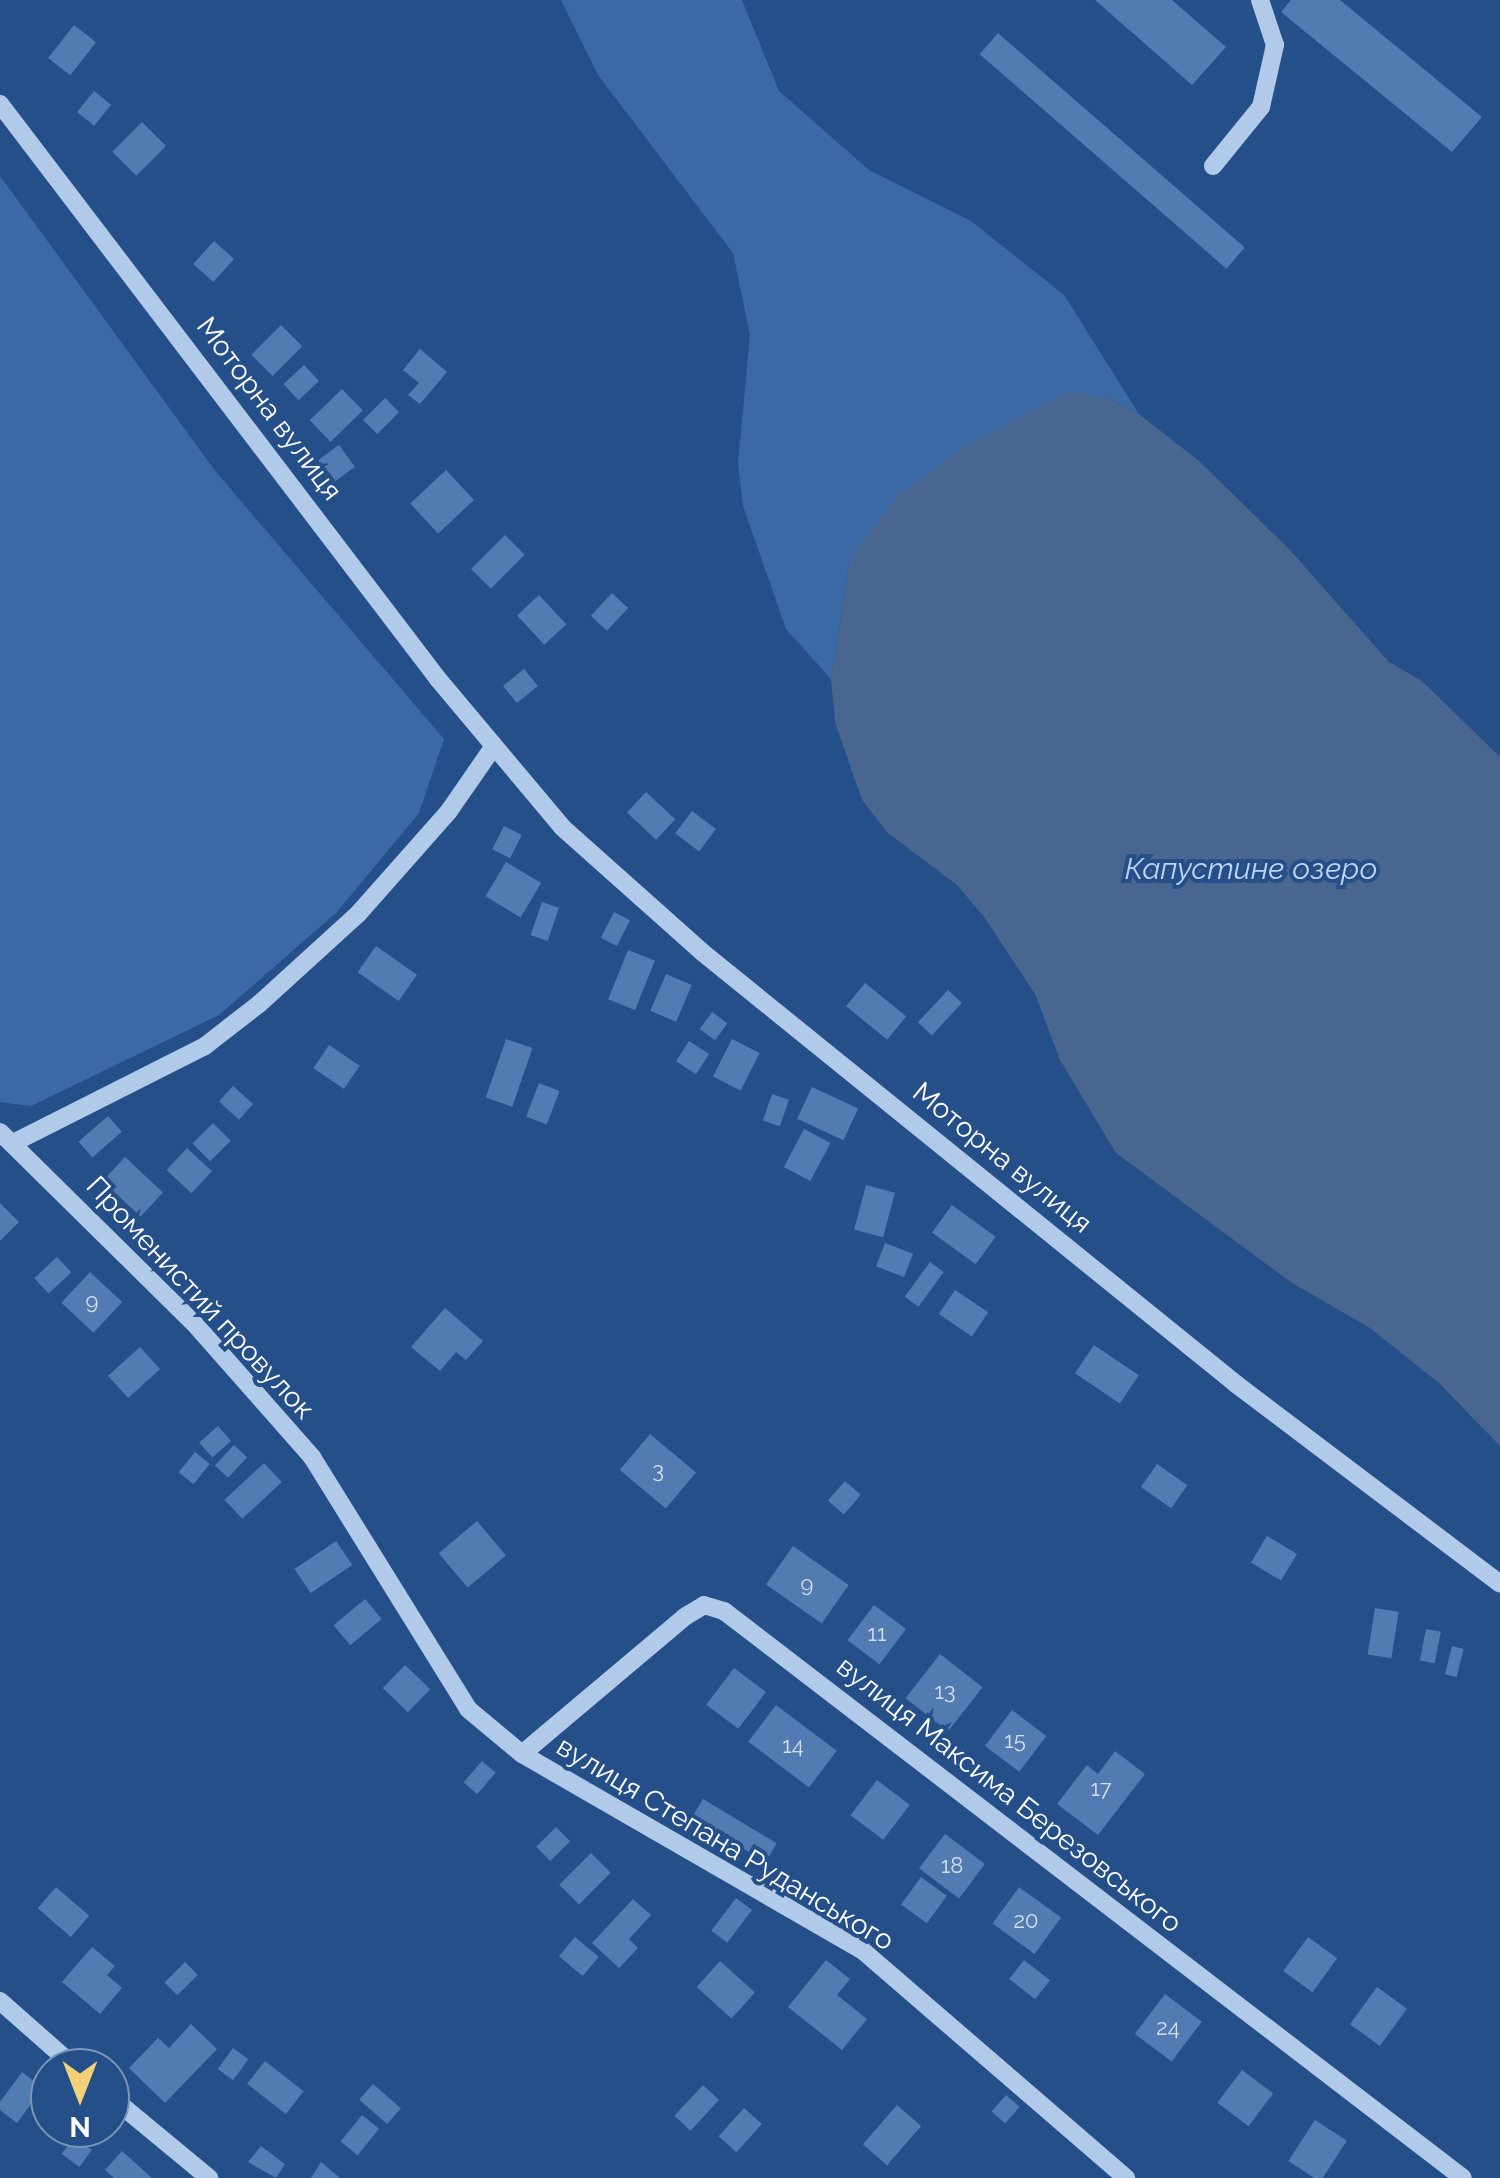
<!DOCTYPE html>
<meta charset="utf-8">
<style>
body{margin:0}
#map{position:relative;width:1500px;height:2178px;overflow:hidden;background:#254f89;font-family:Raleway,sans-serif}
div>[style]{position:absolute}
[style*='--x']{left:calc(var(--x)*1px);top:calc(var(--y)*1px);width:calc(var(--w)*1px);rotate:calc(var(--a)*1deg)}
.green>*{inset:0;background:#3a69a6}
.water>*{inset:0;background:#486690}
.building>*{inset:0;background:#527bb2;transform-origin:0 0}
.minor>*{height:18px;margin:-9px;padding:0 9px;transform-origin:9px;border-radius:9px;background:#b2caea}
span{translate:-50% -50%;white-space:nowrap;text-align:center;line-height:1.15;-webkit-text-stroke:8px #254f89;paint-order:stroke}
.number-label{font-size:22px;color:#d4deec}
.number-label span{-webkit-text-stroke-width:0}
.street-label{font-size:28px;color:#fff}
.water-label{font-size:30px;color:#bed4f1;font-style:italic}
.north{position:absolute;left:30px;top:2048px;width:100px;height:100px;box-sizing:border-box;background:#254f89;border:2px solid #7c95b8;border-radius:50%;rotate:180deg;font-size:28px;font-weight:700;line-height:40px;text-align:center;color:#fff}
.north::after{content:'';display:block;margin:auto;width:35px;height:45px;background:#f3d277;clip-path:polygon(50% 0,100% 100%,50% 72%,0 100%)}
</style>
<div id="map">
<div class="green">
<i style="clip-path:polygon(561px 0,742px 0,779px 91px,869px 170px,971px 221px,1064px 295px,1139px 414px,1106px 397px,850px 558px,831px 679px,786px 629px,743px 506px,738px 463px,750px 335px,733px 253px,598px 75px)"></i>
<i style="clip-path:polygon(0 176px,216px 472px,444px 739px,419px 813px,337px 912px,219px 1015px,31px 1106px,0 1102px)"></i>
</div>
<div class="water">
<i style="clip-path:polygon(1068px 392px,1106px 397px,1139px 414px,1199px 461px,1289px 549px,1389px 662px,1422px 681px,1500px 757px,1500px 1446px,1439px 1383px,1370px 1328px,1292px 1283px,1116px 1153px,1060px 1060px,1035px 994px,985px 918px,957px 885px,888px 833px,862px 800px,835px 722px,831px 679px,850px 558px,900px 494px,964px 447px)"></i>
</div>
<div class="building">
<i style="clip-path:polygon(1095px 0,1172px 0,1226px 47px,1192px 85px)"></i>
<i style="clip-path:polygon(1291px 0,1340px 0,1482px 117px,1452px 152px,1281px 12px)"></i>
<i style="left:74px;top:25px;width:28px;height:42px;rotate:38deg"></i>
<i style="left:998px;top:33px;width:327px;height:28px;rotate:41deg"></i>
<i style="left:94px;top:91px;width:22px;height:27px;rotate:39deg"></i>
<i style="left:142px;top:122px;width:34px;height:42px;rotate:45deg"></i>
<i style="left:214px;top:241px;width:27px;height:31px;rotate:42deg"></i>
<i style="left:281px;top:325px;width:30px;height:42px;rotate:45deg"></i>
<i style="clip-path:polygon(420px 349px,447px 372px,420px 404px,408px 395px,419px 383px,403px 370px)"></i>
<i style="left:304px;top:365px;width:22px;height:28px;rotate:47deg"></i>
<i style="left:342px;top:389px;width:30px;height:45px;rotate:46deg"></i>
<i style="left:385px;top:398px;width:20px;height:31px;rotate:45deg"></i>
<i style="left:339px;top:445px;width:27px;height:26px;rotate:54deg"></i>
<i style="left:446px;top:470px;width:41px;height:49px;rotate:47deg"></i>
<i style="left:505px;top:535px;width:28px;height:48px;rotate:45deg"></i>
<i style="left:612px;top:593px;width:22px;height:31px;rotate:43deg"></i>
<i style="left:539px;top:595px;width:40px;height:30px;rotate:47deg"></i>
<i style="left:524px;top:669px;width:22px;height:27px;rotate:51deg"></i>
<i style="left:646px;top:792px;width:40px;height:28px;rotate:43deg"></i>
<i style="left:692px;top:811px;width:30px;height:28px;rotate:37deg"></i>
<i style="left:504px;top:826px;width:20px;height:26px;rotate:27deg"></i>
<i style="left:506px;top:862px;width:41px;height:40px;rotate:31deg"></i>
<i style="left:542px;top:902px;width:18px;height:35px;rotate:19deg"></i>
<i style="left:614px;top:912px;width:18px;height:29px;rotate:27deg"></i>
<i style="left:376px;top:946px;width:50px;height:32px;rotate:35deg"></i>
<i style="left:628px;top:950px;width:29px;height:53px;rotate:22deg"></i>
<i style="left:666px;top:974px;width:28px;height:40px;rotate:23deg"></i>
<i style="left:865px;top:983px;width:53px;height:30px;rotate:39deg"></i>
<i style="left:948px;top:990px;width:19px;height:44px;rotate:43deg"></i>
<i style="left:712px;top:1012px;width:19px;height:21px;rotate:36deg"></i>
<i style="left:506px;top:1039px;width:28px;height:62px;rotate:19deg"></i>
<i style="left:732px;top:1039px;width:31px;height:42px;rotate:27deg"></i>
<i style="left:689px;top:1041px;width:24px;height:24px;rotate:33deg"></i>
<i style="left:329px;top:1045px;width:37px;height:28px;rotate:34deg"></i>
<i style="left:539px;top:1083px;width:22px;height:36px;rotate:21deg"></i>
<i style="left:233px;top:1086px;width:27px;height:21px;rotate:42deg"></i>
<i style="left:812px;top:1087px;width:51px;height:35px;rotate:25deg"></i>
<i style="left:772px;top:1094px;width:18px;height:28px;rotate:19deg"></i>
<i style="left:108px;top:1116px;width:21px;height:39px;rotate:49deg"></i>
<i style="left:213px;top:1123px;width:25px;height:29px;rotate:45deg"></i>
<i style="left:804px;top:1129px;width:30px;height:43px;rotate:28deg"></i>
<i style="left:187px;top:1148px;width:34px;height:30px;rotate:43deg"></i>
<i style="left:125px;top:1157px;width:52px;height:33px;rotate:43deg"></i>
<i style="left:866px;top:1185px;width:30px;height:46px;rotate:15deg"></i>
<i style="clip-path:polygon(0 1203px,19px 1222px,0 1241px)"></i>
<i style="left:952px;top:1205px;width:54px;height:34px;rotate:36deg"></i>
<i style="left:885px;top:1243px;width:30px;height:25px;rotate:21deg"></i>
<i style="left:57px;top:1257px;width:21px;height:31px;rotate:47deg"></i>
<i style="left:930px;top:1262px;width:17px;height:43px;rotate:36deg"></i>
<i style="left:90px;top:1272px;width:44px;height:42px;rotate:43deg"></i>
<i style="left:955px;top:1290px;width:40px;height:29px;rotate:34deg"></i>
<i style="clip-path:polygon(445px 1308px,483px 1341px,466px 1360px,456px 1352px,440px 1371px,411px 1347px)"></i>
<i style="left:1094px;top:1345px;width:54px;height:34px;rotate:34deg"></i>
<i style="left:140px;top:1347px;width:30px;height:43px;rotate:48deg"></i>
<i style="left:218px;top:1426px;width:20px;height:25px;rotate:49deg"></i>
<i style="left:650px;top:1434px;width:60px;height:47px;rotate:40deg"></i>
<i style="left:234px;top:1445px;width:18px;height:28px;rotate:43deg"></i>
<i style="left:195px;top:1452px;width:19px;height:26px;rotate:39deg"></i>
<i style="left:264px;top:1463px;width:26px;height:54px;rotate:47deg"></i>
<i style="left:1157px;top:1464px;width:37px;height:28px;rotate:35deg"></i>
<i style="left:845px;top:1481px;width:21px;height:26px;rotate:41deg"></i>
<i style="left:477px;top:1521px;width:45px;height:50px;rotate:50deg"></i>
<i style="left:1267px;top:1536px;width:35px;height:31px;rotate:31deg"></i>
<i style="left:336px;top:1541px;width:29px;height:50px;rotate:56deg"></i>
<i style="left:793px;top:1546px;width:68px;height:47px;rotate:35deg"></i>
<i style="left:365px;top:1599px;width:26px;height:41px;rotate:50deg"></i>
<i style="left:874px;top:1605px;width:40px;height:44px;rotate:37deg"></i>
<i style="left:1375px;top:1608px;width:24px;height:47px;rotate:9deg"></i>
<i style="left:1426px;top:1629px;width:15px;height:32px;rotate:11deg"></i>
<i style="left:1452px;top:1646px;width:12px;height:29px;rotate:14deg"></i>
<i style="left:940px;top:1654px;width:54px;height:56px;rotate:38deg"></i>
<i style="left:405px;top:1665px;width:35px;height:32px;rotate:44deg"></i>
<i style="left:734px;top:1668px;width:40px;height:46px;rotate:37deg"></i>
<i style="left:776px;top:1705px;width:76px;height:46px;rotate:37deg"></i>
<i style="left:1012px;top:1710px;width:43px;height:45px;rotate:37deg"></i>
<i style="clip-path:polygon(1115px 1751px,1145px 1774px,1098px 1835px,1057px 1804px,1087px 1765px,1098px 1774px)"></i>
<i style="left:482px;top:1761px;width:18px;height:28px;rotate:41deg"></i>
<i style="left:877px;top:1780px;width:41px;height:44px;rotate:37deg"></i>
<i style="left:703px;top:1799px;width:86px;height:22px;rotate:31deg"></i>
<i style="left:556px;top:1827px;width:20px;height:28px;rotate:45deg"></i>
<i style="left:945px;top:1834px;width:50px;height:43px;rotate:37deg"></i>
<i style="left:591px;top:1853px;width:28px;height:45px;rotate:45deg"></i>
<i style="left:921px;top:1877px;width:32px;height:34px;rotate:36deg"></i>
<i style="left:56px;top:1887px;width:44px;height:28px;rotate:41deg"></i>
<i style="left:1019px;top:1887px;width:52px;height:45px;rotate:36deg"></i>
<i style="left:736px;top:1898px;width:20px;height:41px;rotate:37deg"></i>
<i style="clip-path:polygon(633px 1899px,651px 1915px,629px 1939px,638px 1948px,619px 1968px,592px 1943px)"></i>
<i style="left:575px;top:1937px;width:31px;height:25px;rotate:40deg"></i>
<i style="left:1308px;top:1937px;width:36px;height:42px;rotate:36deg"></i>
<i style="clip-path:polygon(92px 1947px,115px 1966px,107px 1975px,122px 1988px,100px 2014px,62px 1982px)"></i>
<i style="clip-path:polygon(826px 1960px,850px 1979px,837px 1995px,867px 2019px,842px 2050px,788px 2007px)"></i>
<i style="left:1024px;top:1960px;width:33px;height:24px;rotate:38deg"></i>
<i style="left:720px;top:1961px;width:47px;height:35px;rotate:42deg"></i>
<i style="left:185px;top:1962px;width:18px;height:29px;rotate:45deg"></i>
<i style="left:1377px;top:1987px;width:37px;height:46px;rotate:36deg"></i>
<i style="left:1165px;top:1994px;width:46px;height:50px;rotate:37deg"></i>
<i style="clip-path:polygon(191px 2024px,217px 2049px,165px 2103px,129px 2068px,158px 2038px,169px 2048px)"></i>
<i style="left:233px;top:2048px;width:19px;height:26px;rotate:36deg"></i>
<i style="left:265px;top:2061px;width:49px;height:29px;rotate:38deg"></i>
<i style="left:1242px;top:2070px;width:39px;height:41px;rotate:37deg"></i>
<i style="clip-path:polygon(22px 2072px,43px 2088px,17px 2123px,0 2110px,0 2102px)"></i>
<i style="left:373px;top:2084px;width:37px;height:21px;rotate:41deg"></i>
<i style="left:703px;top:2085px;width:22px;height:42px;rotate:43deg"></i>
<i style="left:1006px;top:2095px;width:18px;height:22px;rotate:41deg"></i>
<i style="left:897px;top:2105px;width:32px;height:52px;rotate:41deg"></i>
<i style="left:744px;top:2108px;width:24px;height:38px;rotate:42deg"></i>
<i style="left:362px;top:2115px;width:22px;height:34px;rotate:39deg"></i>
<i style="left:1315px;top:2120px;width:38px;height:49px;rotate:33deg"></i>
<i style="left:74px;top:2137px;width:22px;height:21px;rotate:36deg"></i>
<i style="clip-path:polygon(261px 2146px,285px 2164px,276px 2178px,248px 2162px)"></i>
<i style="clip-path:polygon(122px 2151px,152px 2178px,114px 2178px,105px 2170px)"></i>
<i style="clip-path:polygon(321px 2162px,340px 2178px,311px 2178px)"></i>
</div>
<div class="minor">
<i style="--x:0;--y:104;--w:723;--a:52.7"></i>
<i style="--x:438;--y:679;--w:194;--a:50"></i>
<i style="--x:563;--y:828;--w:186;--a:41.7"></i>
<i style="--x:702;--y:952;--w:687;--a:38.97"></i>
<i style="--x:1236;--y:1384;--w:331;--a:37.1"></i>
<i style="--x:1213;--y:166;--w:76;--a:-50.9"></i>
<i style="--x:1261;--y:107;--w:64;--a:-77.3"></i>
<i style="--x:1275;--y:45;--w:47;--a:-108.4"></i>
<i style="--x:0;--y:1132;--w:271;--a:44.6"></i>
<i style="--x:193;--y:1322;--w:180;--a:48.6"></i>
<i style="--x:312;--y:1457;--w:296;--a:58.2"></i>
<i style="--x:468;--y:1709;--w:70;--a:39.8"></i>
<i style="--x:522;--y:1754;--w:392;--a:30"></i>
<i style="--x:862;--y:1950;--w:349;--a:40.8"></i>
<i style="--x:15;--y:1142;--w:213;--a:-26.8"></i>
<i style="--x:205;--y:1046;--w:68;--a:-37.9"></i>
<i style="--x:259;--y:1004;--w:134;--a:-42.3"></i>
<i style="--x:358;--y:914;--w:137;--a:-48.5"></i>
<i style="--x:449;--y:811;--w:75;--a:-55.3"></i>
<i style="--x:522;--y:1754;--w:214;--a:-40.1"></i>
<i style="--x:686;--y:1616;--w:21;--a:-31"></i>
<i style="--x:704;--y:1605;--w:21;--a:17"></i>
<i style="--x:724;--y:1611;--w:931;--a:37.5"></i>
<i style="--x:0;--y:2001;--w:101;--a:41.4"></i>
<i style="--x:110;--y:2096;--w:129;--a:39.6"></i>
</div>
<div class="number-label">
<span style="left:92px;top:1302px">9</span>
<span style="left:658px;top:1471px">3</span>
<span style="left:807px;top:1585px">9</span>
<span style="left:877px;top:1634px">11</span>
<span style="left:945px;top:1692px">13</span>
<span style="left:1015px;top:1741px">15</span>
<span style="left:793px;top:1746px">14</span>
<span style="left:1101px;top:1789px">17</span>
<span style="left:952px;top:1866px">18</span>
<span style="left:1026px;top:1921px">20</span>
<span style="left:1168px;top:2028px">24</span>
</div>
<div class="street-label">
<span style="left:269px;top:409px;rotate:53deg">Моторна вулиця</span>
<span style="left:1002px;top:1158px;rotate:39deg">Моторна вулиця</span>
<span style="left:200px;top:1298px;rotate:47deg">Променистий провулок</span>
<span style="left:1009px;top:1795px;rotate:38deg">вулиця Максима Березовського</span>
<span style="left:725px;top:1844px;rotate:31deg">вулиця Степана Руданського</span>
</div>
<div class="water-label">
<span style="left:1251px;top:869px">Капустине озеро</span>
</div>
<div class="north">N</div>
</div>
